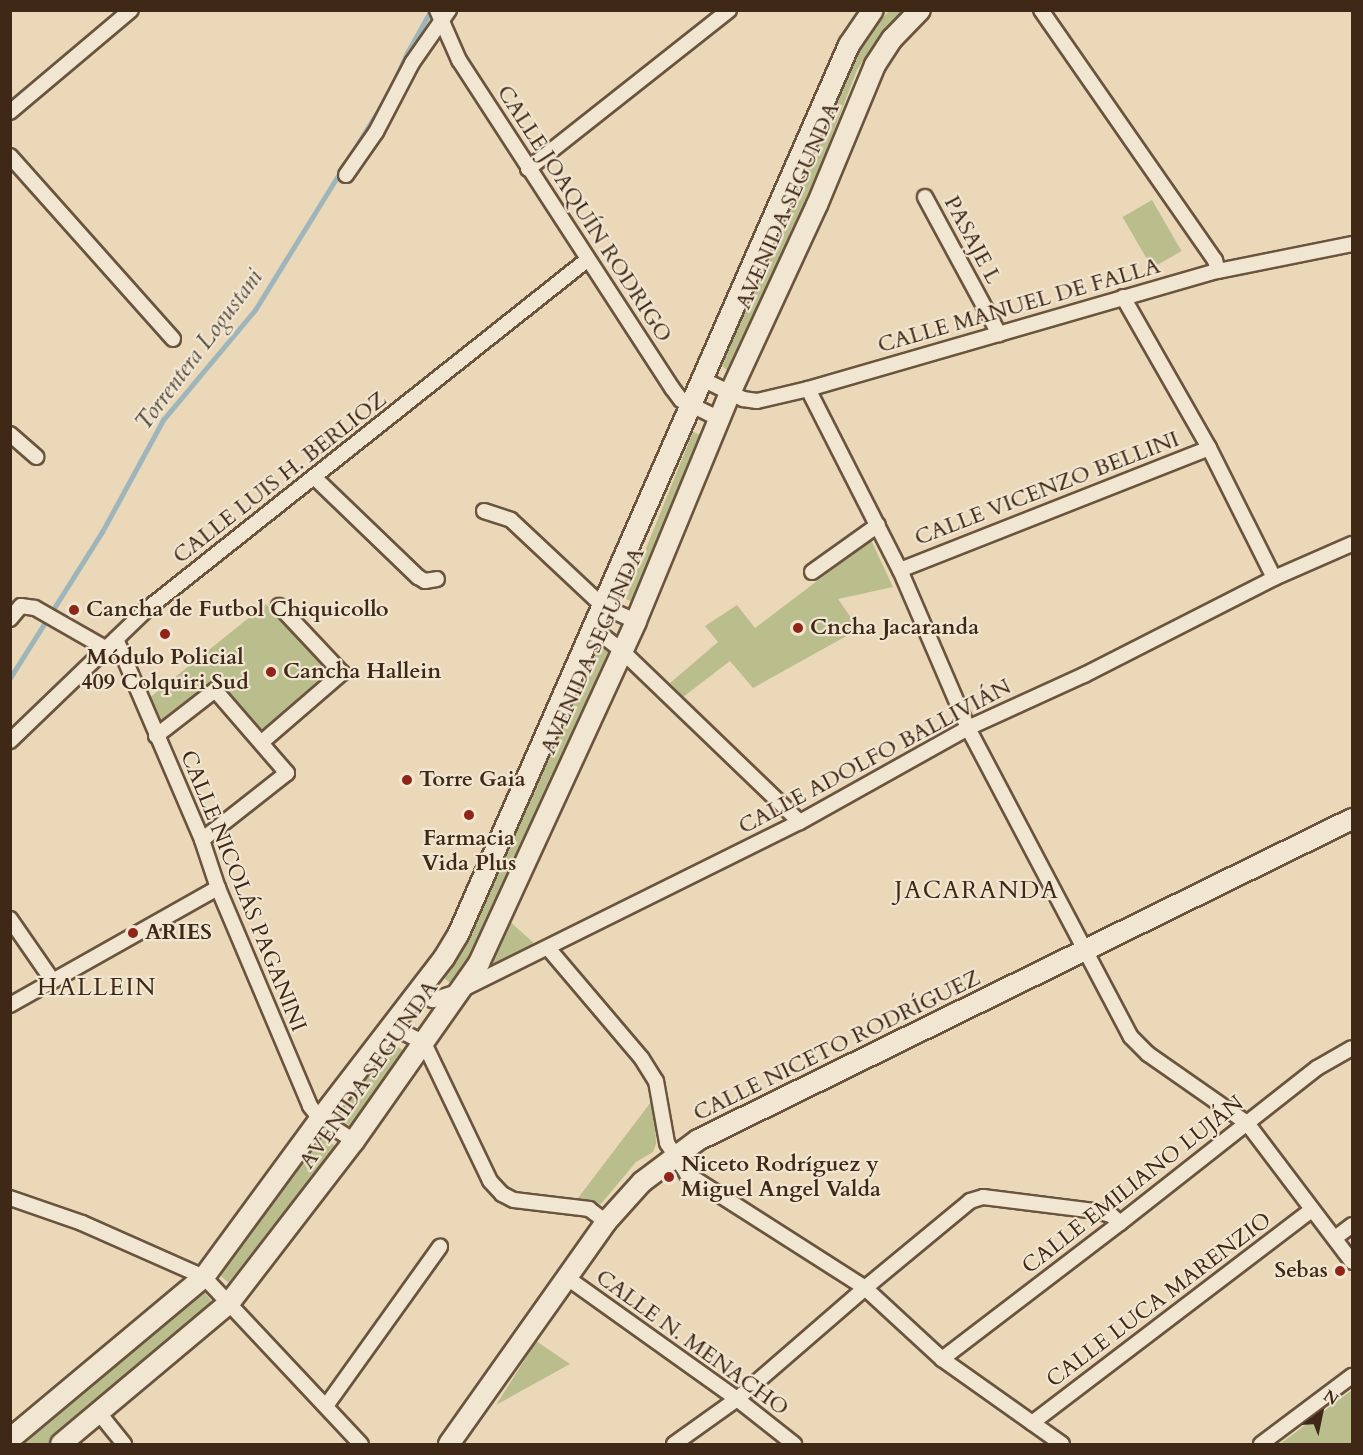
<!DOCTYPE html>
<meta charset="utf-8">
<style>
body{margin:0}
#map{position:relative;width:1363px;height:1455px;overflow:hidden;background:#ead8b9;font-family:Cardo,serif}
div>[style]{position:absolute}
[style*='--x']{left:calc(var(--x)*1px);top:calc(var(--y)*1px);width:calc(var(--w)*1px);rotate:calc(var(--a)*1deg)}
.green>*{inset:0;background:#babe8d;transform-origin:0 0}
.stream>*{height:4.5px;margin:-2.25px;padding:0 2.25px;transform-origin:2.25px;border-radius:2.25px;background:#9eb6bb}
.roads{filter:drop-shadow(2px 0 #6a543e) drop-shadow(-2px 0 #6a543e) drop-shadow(0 2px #6a543e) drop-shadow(0 -2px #6a543e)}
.street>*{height:14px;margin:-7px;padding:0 7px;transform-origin:7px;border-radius:7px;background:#f1e6d2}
.secondary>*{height:20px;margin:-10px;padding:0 10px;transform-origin:10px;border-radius:10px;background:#f1e6d2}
.dots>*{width:16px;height:16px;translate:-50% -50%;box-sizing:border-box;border:3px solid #f1e6d2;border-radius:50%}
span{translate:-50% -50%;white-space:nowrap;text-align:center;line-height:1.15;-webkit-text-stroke:4.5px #f1e6d2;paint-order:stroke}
.street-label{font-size:22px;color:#3f2815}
.poi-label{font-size:22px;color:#3f2815;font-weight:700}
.left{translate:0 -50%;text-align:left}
.right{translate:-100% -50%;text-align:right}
.water-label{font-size:24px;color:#574c3e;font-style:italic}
.neighbourhood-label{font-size:24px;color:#3f2815;letter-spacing:1.5px}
.frame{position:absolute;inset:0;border:12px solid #3f2815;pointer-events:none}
.north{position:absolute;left:1291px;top:1383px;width:60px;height:60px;-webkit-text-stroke:4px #f1e6d2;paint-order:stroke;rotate:33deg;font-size:16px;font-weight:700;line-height:24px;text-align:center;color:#3f2815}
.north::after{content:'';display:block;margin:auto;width:21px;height:27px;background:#3f2815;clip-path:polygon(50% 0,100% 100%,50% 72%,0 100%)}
</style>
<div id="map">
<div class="green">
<i style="clip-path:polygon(889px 11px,903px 11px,883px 31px,857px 70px,807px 201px,732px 368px,728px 371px,720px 364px,853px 58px,869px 33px)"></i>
<i style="left:1152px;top:200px;width:59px;height:34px;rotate:60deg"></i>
<i style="left:693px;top:432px;width:11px;height:180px;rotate:22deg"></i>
<i style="clip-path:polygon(871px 540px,893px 587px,838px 599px,859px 629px,753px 688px,730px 661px,683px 697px,670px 683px,718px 642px,705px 626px,737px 605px,755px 628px)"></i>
<i style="clip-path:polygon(266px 604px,325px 667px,322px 680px,266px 729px,257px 728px,214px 685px,205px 688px,165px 723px,154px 719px,148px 699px)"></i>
<i style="clip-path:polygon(598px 643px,608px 652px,474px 953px,453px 985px,440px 975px,473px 923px)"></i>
<i style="clip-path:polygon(508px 920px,536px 945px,490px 967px)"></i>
<i style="left:390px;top:1041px;width:17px;height:92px;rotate:36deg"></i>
<i style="clip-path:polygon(654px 1098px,656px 1144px,653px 1152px,636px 1162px,601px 1204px,575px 1202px)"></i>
<i style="left:321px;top:1135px;width:18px;height:173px;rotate:38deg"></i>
<i style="left:204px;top:1292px;width:16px;height:239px;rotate:50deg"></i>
<i style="clip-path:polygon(536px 1341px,570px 1364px,496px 1405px,536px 1342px)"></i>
<i style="clip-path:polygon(1352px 1390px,1352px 1444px,1280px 1444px)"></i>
</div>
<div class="stream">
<i style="--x:10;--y:678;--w:173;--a:-57.8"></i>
<i style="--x:102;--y:532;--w:128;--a:-61.4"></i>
<i style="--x:163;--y:420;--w:143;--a:-50.1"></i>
<i style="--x:255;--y:310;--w:253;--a:-58.3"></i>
<i style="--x:388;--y:95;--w:46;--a:-65.7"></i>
<i style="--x:407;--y:53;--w:49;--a:-60.8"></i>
</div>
<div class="roads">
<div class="street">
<i style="--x:437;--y:10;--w:55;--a:66.3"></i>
<i style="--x:459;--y:60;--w:391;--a:57"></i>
<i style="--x:672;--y:388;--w:15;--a:53"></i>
<i style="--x:681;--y:400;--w:43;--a:26"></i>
<i style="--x:1041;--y:10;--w:305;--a:55.2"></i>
<i style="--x:1215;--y:260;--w:11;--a:75"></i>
<i style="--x:10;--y:112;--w:158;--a:-40.1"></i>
<i style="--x:10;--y:156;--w:245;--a:48.3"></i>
<i style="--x:528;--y:169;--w:256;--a:-38.3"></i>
<i style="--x:346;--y:175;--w:52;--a:-55.1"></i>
<i style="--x:376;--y:132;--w:78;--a:-62.4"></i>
<i style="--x:412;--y:63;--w:65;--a:-55.1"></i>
<i style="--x:925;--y:197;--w:156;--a:61.6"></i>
<i style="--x:1123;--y:297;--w:174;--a:60.3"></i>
<i style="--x:1209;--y:448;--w:145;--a:63.4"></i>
<i style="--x:702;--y:379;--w:46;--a:26"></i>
<i style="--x:743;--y:399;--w:14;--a:8"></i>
<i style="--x:757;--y:401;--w:52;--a:-13.2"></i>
<i style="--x:808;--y:389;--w:427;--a:-16.1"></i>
<i style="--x:1218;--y:271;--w:137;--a:-11.4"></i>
<i style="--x:808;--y:389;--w:203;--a:63.1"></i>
<i style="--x:900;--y:570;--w:172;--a:66.7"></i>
<i style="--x:968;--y:728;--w:349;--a:62.2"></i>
<i style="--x:1131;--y:1037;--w:24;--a:45"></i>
<i style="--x:1148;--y:1054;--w:121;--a:34.9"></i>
<i style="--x:1247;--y:1123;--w:174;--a:52.9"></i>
<i style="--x:10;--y:434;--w:35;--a:41"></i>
<i style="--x:315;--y:478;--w:143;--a:43.9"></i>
<i style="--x:418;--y:577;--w:8;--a:30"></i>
<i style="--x:425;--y:581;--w:12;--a:-9"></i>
<i style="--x:484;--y:511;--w:28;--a:18"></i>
<i style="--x:511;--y:520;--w:127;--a:43.1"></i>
<i style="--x:604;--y:607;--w:35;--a:24"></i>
<i style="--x:900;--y:570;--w:332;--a:-21.5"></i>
<i style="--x:812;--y:572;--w:81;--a:-35.5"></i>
<i style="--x:10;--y:619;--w:17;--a:-50"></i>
<i style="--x:21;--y:606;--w:14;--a:8"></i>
<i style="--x:35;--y:608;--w:83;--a:29.7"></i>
<i style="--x:593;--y:628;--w:36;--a:38"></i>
<i style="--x:621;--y:650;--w:248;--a:43.9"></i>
<i style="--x:116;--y:639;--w:219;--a:66.8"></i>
<i style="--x:202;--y:840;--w:51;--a:71.6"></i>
<i style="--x:218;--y:888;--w:237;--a:67.1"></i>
<i style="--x:310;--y:1106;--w:16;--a:52"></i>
<i style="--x:320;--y:1119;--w:40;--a:32.9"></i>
<i style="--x:156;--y:736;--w:75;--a:-37.9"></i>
<i style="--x:215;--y:690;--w:110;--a:49.1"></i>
<i style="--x:287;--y:773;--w:108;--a:141.8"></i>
<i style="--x:10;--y:741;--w:189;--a:-43.9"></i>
<i style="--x:146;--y:610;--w:563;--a:-38.44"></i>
<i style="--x:262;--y:742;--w:106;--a:-40.8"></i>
<i style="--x:342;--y:673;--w:92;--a:-133.2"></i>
<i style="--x:10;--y:919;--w:75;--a:55.3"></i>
<i style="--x:548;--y:948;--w:145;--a:49.7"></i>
<i style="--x:642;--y:1059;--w:26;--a:58"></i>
<i style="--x:656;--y:1081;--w:63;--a:79.9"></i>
<i style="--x:667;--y:1143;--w:37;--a:57"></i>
<i style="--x:687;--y:1174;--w:211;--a:32.6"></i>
<i style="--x:865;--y:1288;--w:105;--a:42.7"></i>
<i style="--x:942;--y:1359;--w:147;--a:35.3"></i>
<i style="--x:417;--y:992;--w:18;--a:27"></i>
<i style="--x:433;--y:1000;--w:25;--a:-18"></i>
<i style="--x:457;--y:992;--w:383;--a:-26.4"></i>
<i style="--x:800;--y:822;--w:193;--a:-29.2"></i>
<i style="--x:968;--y:728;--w:128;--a:-24.6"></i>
<i style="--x:1084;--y:675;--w:213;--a:-27"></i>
<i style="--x:1274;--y:578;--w:85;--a:-23.6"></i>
<i style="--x:10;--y:1005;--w:239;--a:-29.4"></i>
<i style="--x:391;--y:1026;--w:37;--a:27"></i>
<i style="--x:424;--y:1043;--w:153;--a:64.4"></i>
<i style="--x:490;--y:1181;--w:18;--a:47"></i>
<i style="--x:502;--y:1194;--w:13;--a:27"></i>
<i style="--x:514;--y:1200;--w:76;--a:6.8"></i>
<i style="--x:589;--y:1209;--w:21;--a:37"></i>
<i style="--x:10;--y:1198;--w:76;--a:19.1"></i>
<i style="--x:82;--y:1223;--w:133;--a:23.9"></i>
<i style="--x:204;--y:1277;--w:229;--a:46.8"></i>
<i style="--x:1335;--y:1238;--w:21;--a:-37"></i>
<i style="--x:566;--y:1277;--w:210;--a:35.5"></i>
<i style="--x:737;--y:1399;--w:73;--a:38.3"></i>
<i style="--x:942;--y:1359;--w:224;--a:-37.4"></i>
<i style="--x:1120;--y:1223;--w:251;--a:-38.2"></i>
<i style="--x:1317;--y:1068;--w:40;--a:-29.7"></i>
<i style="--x:326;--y:1406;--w:196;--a:-54.4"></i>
<i style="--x:99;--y:1413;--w:40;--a:51"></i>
<i style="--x:1032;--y:1423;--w:352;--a:-37.3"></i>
<i style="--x:674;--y:1444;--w:77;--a:-35.5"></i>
<i style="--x:737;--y:1399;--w:169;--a:-40.9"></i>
<i style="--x:865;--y:1288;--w:136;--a:-39.6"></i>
<i style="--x:970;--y:1201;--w:14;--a:-17"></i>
<i style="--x:983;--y:1197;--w:114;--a:7.1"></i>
<i style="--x:1096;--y:1211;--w:16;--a:15"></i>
<i style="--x:1111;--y:1215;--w:12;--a:42"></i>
<i style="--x:1261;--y:1444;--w:114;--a:-36.8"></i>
</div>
<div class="secondary">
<i style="--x:10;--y:1439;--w:253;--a:-39.9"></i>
<i style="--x:204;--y:1277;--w:196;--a:-53.7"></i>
<i style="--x:320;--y:1119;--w:203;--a:-52.4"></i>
<i style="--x:444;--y:958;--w:27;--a:-59"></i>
<i style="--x:458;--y:935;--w:972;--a:-66.28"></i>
<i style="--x:849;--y:45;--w:42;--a:-55.6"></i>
<i style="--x:61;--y:1444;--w:221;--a:-40"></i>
<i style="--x:230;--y:1302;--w:203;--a:-52.4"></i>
<i style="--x:354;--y:1141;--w:218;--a:-54.9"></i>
<i style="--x:479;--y:963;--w:376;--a:-65.3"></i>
<i style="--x:636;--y:621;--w:247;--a:-67.6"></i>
<i style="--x:730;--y:393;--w:207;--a:-65.2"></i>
<i style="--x:817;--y:205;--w:152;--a:-67.5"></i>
<i style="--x:875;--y:65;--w:31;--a:-57"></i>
<i style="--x:892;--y:39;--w:40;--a:-46"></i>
<i style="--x:449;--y:1444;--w:272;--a:-54.7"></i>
<i style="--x:606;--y:1222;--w:54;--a:-48"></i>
<i style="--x:642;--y:1182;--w:70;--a:-36.9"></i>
<i style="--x:698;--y:1140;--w:729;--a:-26.14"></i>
</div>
</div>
<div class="dots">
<i style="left:74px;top:610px;background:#8f2418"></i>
<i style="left:798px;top:628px;background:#8f2418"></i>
<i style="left:165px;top:634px;background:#8f2418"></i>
<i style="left:271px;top:672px;background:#8f2418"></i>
<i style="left:407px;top:780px;background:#8f2418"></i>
<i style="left:469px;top:815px;background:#8f2418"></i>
<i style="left:133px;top:933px;background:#8f2418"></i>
<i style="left:669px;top:1177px;background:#8f2418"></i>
<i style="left:1340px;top:1271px;background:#8f2418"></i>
</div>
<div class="street-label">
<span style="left:788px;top:206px;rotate:-66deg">AVENIDA SEGUNDA</span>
<span style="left:584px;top:214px;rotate:57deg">CALLE JOAQUÍN RODRIGO</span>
<span style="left:972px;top:240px;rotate:62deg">PASAJE L</span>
<span style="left:1019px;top:306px;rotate:-16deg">CALLE MANUEL DE FALLA</span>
<span style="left:280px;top:478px;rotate:-38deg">CALLE LUIS H. BERLIOZ</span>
<span style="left:1047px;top:489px;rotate:-21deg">CALLE VICENZO BELLINI</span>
<span style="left:593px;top:651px;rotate:-66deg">AVENIDA SEGUNDA</span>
<span style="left:875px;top:757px;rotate:-28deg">CALLE ADOLFO BALLIVIÁN</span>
<span style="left:243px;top:891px;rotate:68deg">CALLE NICOLÁS PAGANINI</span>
<span style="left:837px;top:1046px;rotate:-26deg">CALLE NICETO RODRÍGUEZ</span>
<span style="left:369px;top:1075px;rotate:-55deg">AVENIDA SEGUNDA</span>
<span style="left:1133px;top:1185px;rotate:-38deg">CALLE EMILIANO LUJÁN</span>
<span style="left:1159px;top:1300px;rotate:-37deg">CALLE LUCA MARENZIO</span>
<span style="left:692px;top:1343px;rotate:36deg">CALLE N. MENACHO</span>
</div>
<div class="poi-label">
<span class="left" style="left:86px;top:610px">Cancha de Futbol Chiquicollo</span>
<span class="left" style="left:810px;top:628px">Cncha Jacaranda</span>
<span style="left:165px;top:670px">Módulo Policial<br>409 Colquiri Sud</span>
<span class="left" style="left:283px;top:672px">Cancha Hallein</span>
<span class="left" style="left:419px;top:780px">Torre Gaia</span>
<span style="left:469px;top:851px">Farmacia<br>Vida Plus</span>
<span class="left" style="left:145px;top:933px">ARIES</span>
<span class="left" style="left:681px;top:1177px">Niceto Rodríguez y<br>Miguel Angel Valda</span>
<span class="right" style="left:1328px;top:1271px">Sebas</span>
</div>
<div class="water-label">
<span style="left:199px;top:350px;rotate:-53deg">Torrentera Logustani</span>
</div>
<div class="neighbourhood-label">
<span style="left:977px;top:891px">JACARANDA</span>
<span style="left:97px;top:988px">HALLEIN</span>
</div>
<div class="frame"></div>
<div class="north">N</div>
</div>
